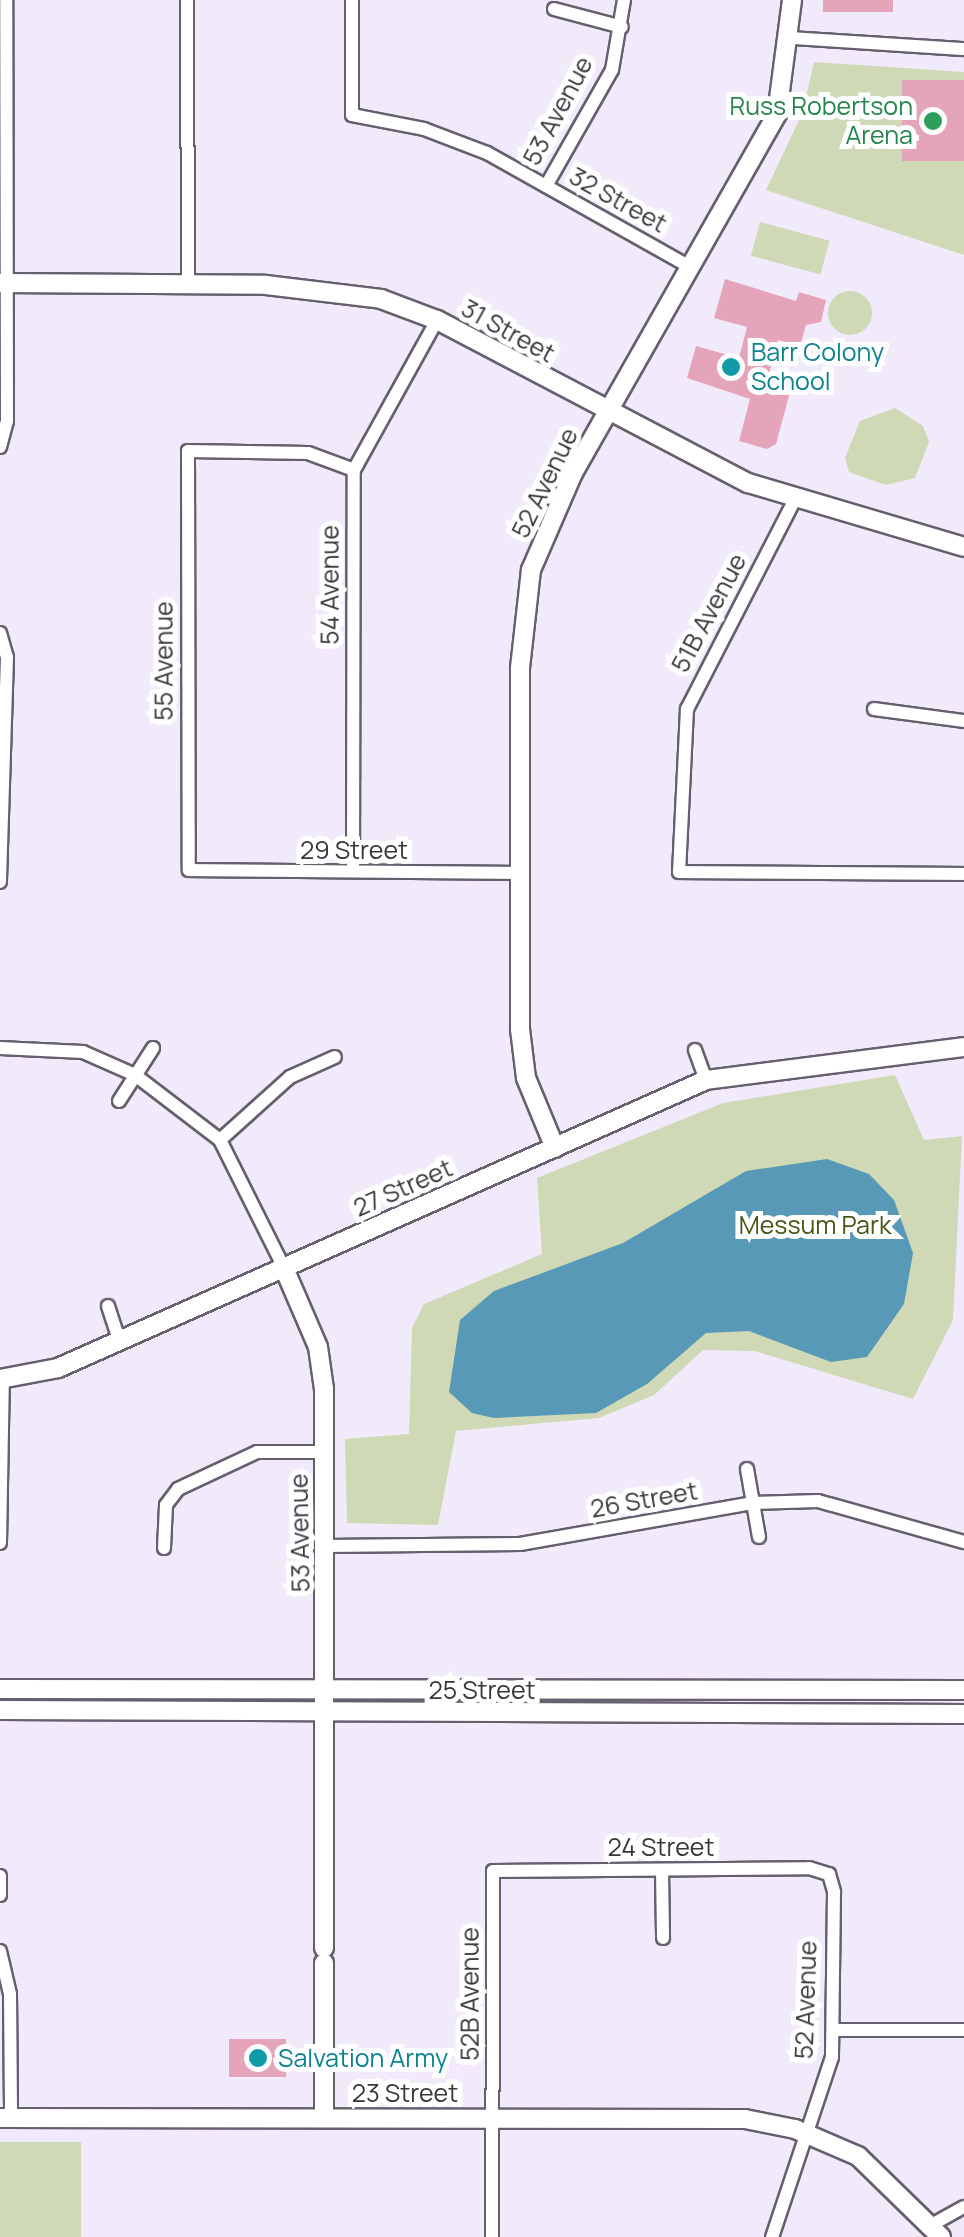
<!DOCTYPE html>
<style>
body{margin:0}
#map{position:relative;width:964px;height:2237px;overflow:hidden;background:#f1eafb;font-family:Manrope,sans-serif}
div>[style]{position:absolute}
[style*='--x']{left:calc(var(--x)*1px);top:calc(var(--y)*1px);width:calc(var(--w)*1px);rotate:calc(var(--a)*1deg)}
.green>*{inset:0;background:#cfd9b6;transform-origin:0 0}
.round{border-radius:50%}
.water>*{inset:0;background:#5799b6}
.building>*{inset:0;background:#e4a4ba;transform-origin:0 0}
.roads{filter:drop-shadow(2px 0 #655f6e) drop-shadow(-2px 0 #655f6e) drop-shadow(0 2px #655f6e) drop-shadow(0 -2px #655f6e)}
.street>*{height:12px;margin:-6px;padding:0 6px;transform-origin:6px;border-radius:6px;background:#fff}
.secondary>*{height:18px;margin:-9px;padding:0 9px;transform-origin:9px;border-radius:9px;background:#fff}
.dots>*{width:28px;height:28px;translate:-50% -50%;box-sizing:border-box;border:5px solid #fff;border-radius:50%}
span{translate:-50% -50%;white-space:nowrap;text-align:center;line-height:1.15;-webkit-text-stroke:10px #fff;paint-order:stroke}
.leisure-label{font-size:25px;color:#27864d}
.right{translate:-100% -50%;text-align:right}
.street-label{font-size:25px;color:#39363d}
.culture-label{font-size:25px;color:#0d838f}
.left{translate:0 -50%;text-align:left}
.park-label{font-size:25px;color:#485616}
</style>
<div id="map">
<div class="green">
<i style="clip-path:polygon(814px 62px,964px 72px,964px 255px,766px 190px,802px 114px)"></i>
<i style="left:760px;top:222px;width:72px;height:35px;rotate:15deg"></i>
<i class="round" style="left:828px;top:291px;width:44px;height:44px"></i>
<i style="clip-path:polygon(895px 408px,923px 426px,929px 442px,915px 478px,886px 485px,849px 472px,845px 458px,860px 421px)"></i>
<i style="clip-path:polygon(895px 1075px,924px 1140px,962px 1136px,953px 1320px,913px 1399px,755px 1351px,703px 1350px,654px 1395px,599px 1418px,456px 1431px,438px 1525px,347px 1523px,345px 1439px,409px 1434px,412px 1328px,424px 1304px,542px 1254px,537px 1178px,723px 1103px)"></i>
<i style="left:0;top:2142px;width:81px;height:95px"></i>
</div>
<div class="water">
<i style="clip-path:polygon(827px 1159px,869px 1174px,894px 1200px,913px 1253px,904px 1304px,867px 1357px,831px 1362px,749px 1331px,706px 1333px,647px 1384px,596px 1413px,494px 1418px,472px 1413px,449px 1392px,460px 1320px,494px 1291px,623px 1243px,746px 1171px)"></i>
</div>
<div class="building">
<i style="left:823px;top:0;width:70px;height:12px"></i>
<i style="left:964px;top:80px;width:81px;height:62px;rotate:90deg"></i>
<i style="clip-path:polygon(725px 279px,796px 301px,799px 292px,826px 300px,821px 322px,806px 325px,800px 346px,778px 340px,769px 374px,793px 381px,776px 444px,767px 449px,739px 441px,750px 399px,687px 378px,696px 346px,739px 358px,747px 327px,714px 318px)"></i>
<i style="left:229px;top:2039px;width:57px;height:38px"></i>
</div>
<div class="roads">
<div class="street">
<i style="--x:187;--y:0;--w:284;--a:89.8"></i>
<i style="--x:352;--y:0;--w:115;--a:90"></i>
<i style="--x:352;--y:115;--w:73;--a:11"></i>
<i style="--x:424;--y:129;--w:67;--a:20.9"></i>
<i style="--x:487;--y:153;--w:235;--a:29.3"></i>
<i style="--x:554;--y:9;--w:70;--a:14.8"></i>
<i style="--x:792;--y:38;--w:172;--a:3.7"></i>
<i style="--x:546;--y:186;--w:133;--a:-60.4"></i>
<i style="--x:612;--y:70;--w:71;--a:-80.3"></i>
<i style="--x:0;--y:447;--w:27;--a:-75"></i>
<i style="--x:7;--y:421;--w:421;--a:-90.1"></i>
<i style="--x:354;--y:470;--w:49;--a:-159.7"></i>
<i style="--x:308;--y:453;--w:120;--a:-179"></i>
<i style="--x:188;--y:451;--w:419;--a:89.9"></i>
<i style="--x:189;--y:870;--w:331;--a:0.5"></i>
<i style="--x:794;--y:501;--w:234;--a:117.2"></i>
<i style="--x:687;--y:709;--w:163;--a:92.8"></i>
<i style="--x:679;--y:872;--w:285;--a:0.4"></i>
<i style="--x:0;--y:633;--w:25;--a:74"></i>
<i style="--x:7;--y:657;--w:225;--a:91.8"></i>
<i style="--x:874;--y:709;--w:91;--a:7.6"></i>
<i style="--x:353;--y:871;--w:401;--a:-89.9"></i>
<i style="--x:354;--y:470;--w:171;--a:-61"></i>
<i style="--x:0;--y:1048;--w:83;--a:2.8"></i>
<i style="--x:83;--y:1052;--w:57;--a:23.9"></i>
<i style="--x:135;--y:1075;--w:107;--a:37.4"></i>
<i style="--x:220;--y:1140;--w:143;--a:63.4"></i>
<i style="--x:695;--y:1050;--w:32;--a:70"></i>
<i style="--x:119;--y:1101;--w:63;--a:-57.3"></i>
<i style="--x:220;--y:1140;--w:94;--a:-42"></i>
<i style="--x:290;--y:1077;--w:49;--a:-24"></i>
<i style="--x:108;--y:1306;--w:35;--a:72"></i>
<i style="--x:747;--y:1469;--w:69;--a:80"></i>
<i style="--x:0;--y:1543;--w:164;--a:-89"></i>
<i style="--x:326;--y:1546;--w:194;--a:-0.6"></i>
<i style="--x:520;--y:1544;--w:237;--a:-10"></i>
<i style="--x:753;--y:1503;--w:65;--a:-1.8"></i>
<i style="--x:818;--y:1501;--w:152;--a:15.7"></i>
<i style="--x:164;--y:1548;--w:43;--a:-87.3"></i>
<i style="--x:166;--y:1505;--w:20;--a:-53"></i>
<i style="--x:178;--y:1489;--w:87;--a:-25.1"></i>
<i style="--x:257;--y:1452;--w:66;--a:0"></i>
<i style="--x:662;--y:1871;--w:67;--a:89.1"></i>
<i style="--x:0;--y:1876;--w:19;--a:90"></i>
<i style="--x:0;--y:1951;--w:44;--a:76.9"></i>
<i style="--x:10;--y:1994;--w:124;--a:89.5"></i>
<i style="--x:833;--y:2030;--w:131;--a:0"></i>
<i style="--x:933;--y:2224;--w:35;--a:-29"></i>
<i style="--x:492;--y:2237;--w:366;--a:-89.8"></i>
<i style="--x:493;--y:1871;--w:316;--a:-0.5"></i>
<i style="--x:809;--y:1868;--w:21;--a:17"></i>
<i style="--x:829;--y:1874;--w:19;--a:74"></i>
<i style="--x:834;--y:1892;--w:165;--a:90.7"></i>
<i style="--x:832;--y:2057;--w:190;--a:108.4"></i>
</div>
<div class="secondary">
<i style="--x:0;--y:283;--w:266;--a:0.4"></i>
<i style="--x:266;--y:285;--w:116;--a:6.9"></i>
<i style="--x:381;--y:299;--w:60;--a:20.6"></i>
<i style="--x:437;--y:320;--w:351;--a:27.7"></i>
<i style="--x:748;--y:483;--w:225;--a:16.5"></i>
<i style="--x:555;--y:1148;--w:76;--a:-112.5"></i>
<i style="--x:526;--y:1078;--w:49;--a:-97"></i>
<i style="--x:520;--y:1029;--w:361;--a:-90"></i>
<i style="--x:520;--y:668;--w:99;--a:-83.6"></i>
<i style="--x:531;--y:570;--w:106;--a:-66.6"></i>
<i style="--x:573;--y:473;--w:413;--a:-60.4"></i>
<i style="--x:777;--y:114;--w:115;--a:-82.5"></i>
<i style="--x:284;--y:1268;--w:86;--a:66.7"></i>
<i style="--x:318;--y:1347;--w:42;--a:81.9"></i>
<i style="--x:324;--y:1389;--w:559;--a:90"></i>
<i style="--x:0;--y:1379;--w:59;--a:-10.7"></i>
<i style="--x:58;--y:1368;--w:709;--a:-23.96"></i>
<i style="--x:706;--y:1080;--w:260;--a:-7.3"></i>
<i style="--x:0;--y:1689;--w:964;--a:0.06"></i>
<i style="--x:0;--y:1710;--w:964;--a:0.24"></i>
<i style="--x:324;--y:1963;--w:155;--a:90"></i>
<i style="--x:0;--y:2118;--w:745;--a:0.08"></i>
<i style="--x:745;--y:2119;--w:51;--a:11.3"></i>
<i style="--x:795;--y:2129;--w:69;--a:23.2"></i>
<i style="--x:858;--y:2156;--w:116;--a:44.3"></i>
</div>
</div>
<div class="dots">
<i style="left:933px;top:121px;background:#2e9e5b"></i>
<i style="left:731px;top:367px;background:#0f9aa8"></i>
<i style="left:258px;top:2058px;background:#0f9aa8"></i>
</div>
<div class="leisure-label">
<span class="right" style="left:913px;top:121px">Russ Robertson<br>Arena</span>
</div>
<div class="street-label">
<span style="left:558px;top:111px;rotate:-62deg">53 Avenue</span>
<span style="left:618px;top:200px;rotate:29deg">32 Street</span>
<span style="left:508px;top:331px;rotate:29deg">31 Street</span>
<span style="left:545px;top:483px;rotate:-64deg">52 Avenue</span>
<span style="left:330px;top:585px;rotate:-90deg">54 Avenue</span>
<span style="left:709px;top:613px;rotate:-62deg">51B Avenue</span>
<span style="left:164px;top:661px;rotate:-90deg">55 Avenue</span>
<span style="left:354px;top:850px">29 Street</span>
<span style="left:403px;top:1188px;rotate:-24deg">27 Street</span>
<span style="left:644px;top:1500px;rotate:-10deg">26 Street</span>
<span style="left:300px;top:1533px;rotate:-91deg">53 Avenue</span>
<span style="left:482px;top:1690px">25 Street</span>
<span style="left:661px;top:1847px">24 Street</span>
<span style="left:470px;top:1994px;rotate:-90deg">52B Avenue</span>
<span style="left:806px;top:2000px;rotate:-88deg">52 Avenue</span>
<span style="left:405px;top:2093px">23 Street</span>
</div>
<div class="culture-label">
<span class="left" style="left:751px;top:367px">Barr Colony<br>School</span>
<span class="left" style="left:278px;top:2058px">Salvation Army</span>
</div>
<div class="park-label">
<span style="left:815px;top:1225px">Messum Park</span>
</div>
</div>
